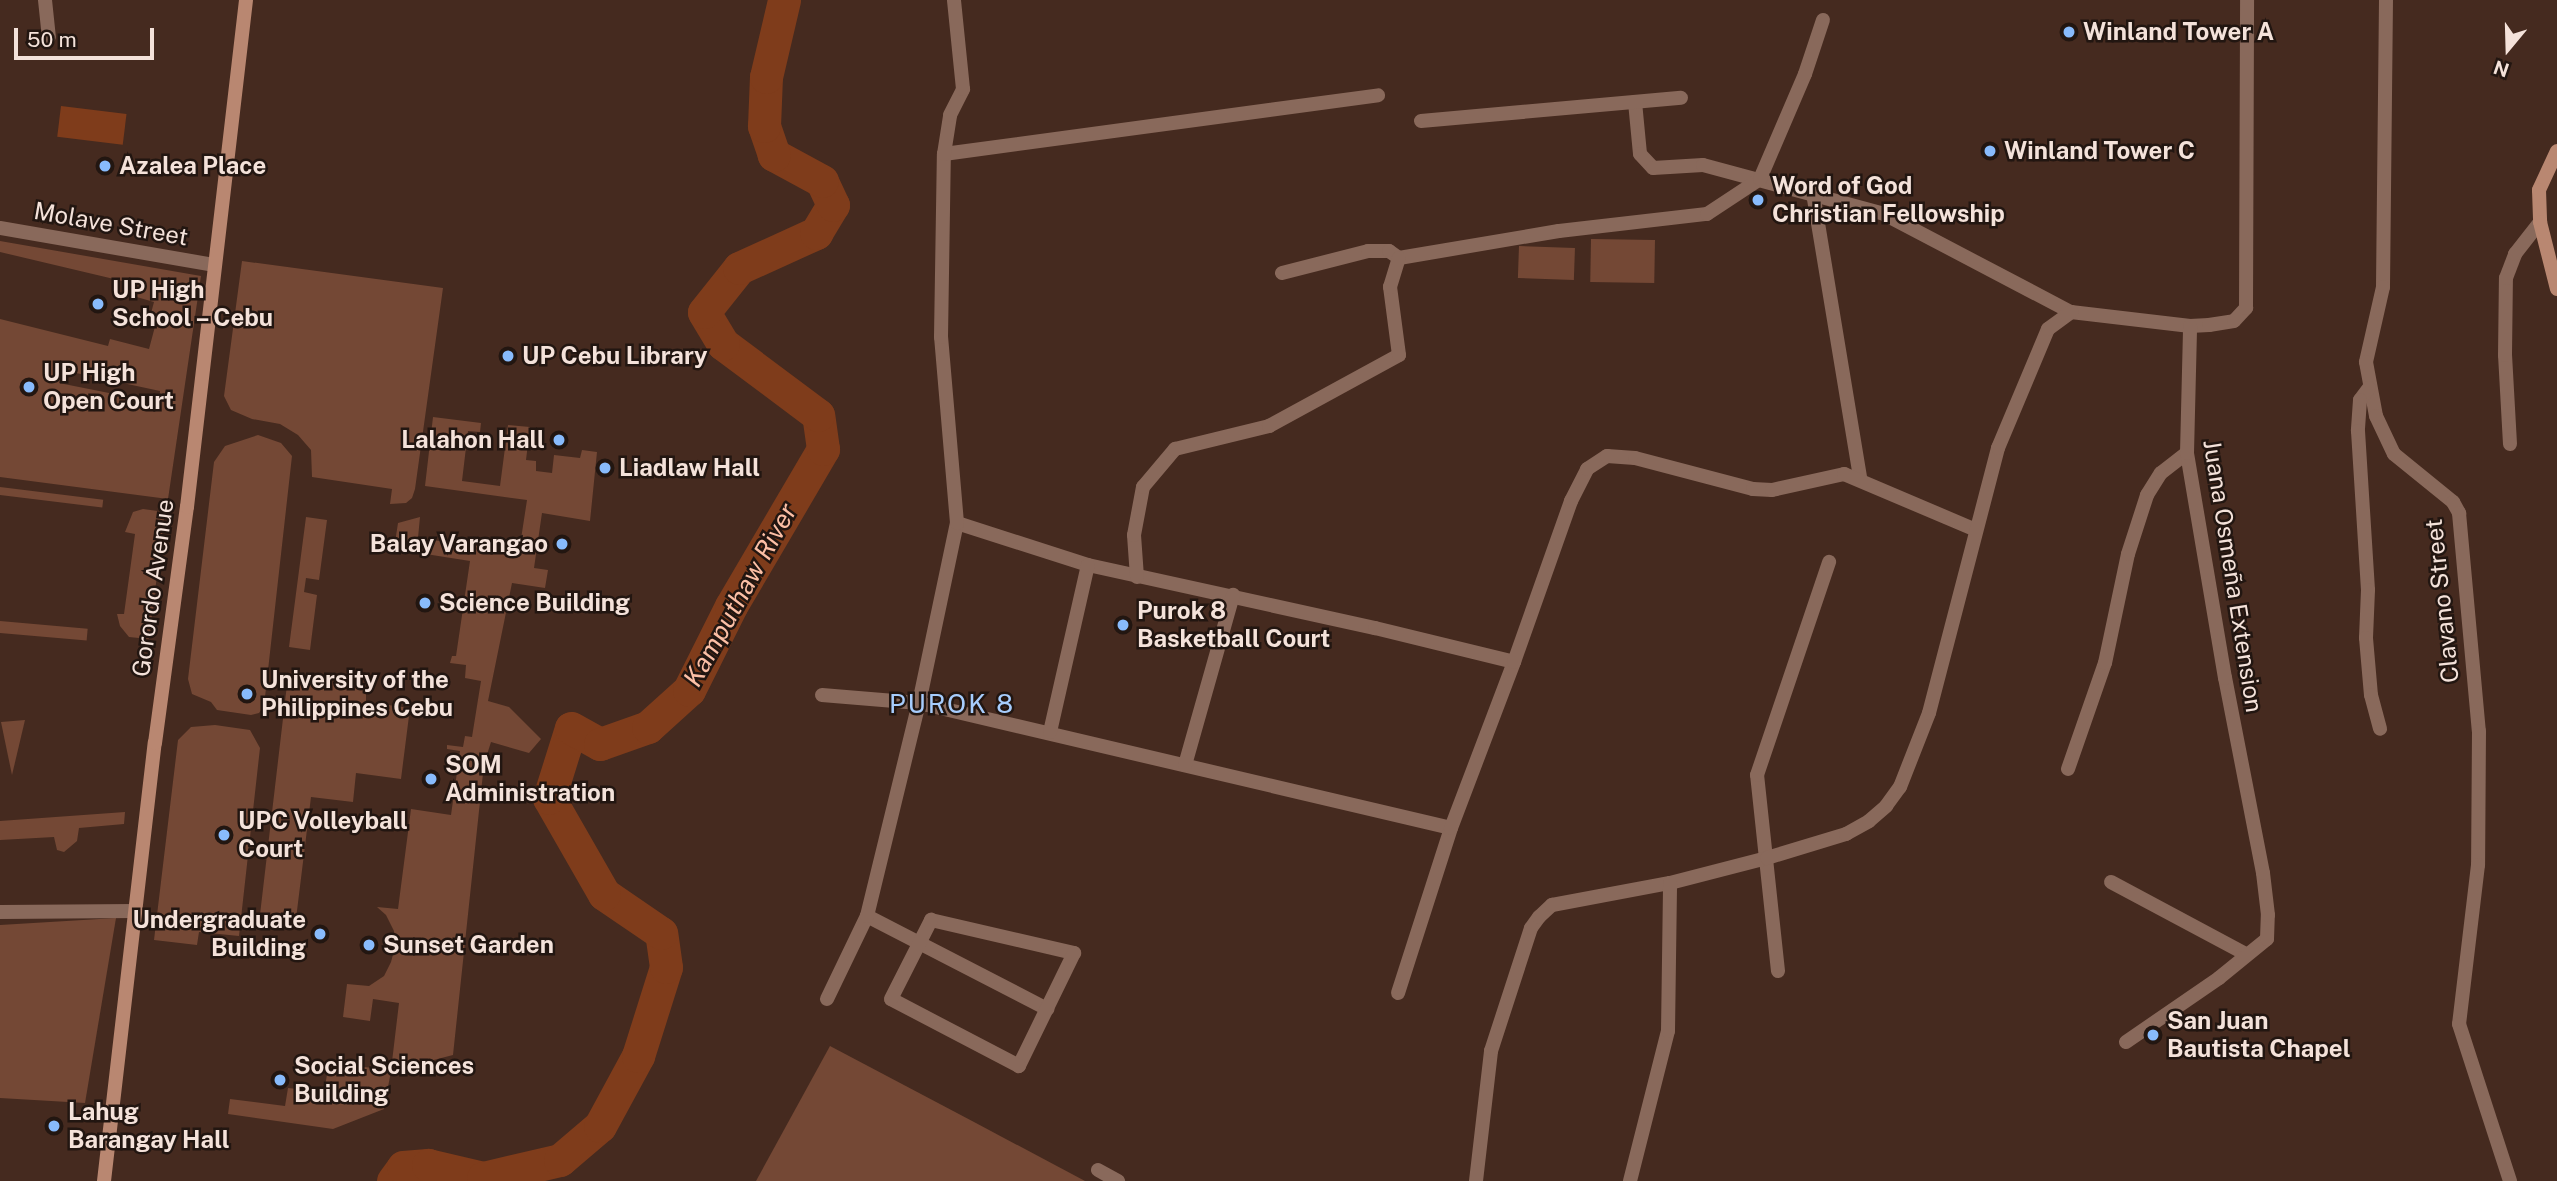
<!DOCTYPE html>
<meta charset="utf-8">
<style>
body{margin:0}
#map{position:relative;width:2557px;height:1181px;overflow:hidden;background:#452a1f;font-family:"Public Sans",sans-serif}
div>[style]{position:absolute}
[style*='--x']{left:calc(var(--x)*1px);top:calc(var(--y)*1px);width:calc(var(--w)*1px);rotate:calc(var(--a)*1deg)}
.green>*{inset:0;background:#744835;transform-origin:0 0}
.water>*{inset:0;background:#7f3c1b;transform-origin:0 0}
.river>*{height:33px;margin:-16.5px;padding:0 16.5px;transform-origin:16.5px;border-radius:16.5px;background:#7f3c1b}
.street>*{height:14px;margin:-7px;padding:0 7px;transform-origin:7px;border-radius:7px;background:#89695b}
.secondary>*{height:14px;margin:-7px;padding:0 7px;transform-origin:7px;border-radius:7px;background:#b98771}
.dots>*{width:19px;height:19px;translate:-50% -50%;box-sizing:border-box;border:4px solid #221611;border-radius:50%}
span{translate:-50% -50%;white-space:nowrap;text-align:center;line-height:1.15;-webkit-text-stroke:5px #221611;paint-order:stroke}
.poi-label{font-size:24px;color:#f4e2da;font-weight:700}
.left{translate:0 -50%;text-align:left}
.right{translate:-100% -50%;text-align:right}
.street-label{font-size:24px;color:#f4e2da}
.water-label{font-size:26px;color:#fcbfa5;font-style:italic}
.neighbourhood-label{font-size:26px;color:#a7cdfd;letter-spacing:2px}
.north{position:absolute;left:2473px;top:14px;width:70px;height:70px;-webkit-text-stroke:5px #221611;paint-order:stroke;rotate:199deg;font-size:19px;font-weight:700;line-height:28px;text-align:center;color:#f4e2da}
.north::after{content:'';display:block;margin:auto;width:24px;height:32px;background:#f4e2da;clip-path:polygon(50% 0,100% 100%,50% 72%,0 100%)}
.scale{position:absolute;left:14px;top:28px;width:140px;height:32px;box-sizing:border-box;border:4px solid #f4e2da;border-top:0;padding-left:9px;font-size:21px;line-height:24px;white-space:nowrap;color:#f4e2da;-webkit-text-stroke:5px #221611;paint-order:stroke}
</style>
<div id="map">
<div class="green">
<i style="left:1591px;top:239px;width:64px;height:43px;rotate:1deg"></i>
<i style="clip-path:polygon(evenodd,0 241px,201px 276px,168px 499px,0 477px,0 319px,108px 346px,110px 339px,149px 349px,157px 319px,150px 317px,154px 302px,133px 296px,135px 284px,0 252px,0 241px,62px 370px,160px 391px,159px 403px,59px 383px,62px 370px)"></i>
<i style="left:1519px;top:246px;width:56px;height:32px;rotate:2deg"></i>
<i style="clip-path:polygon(242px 261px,443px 288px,415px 489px,412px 498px,406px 503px,390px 504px,392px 489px,312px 477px,311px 450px,298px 435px,280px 424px,252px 419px,231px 410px,224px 396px)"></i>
<i style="clip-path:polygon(433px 417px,481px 423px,480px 432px,468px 431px,462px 481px,500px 486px,508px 425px,530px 427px,526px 460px,536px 461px,536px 471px,552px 473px,554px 455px,580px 458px,582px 450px,597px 452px,590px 521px,542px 513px,534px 568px,548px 570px,545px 588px,512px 583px,488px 701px,509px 707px,541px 739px,529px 753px,491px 742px,484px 764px,453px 1055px,391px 1071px,384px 1109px,333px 1129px,228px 1114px,230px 1099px,285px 1106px,288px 1088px,324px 1092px,329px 1063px,391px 1070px,399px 1003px,373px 999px,370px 1021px,343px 1017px,347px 984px,369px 986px,384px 976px,391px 962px,395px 947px,394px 931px,386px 915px,377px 907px,398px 909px,411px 809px,451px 815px,460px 751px,447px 749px,447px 745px,463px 747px,465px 736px,472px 737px,481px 681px,465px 678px,466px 665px,450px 663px,452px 656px,456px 656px,470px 561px,394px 549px,398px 523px,420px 517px,418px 538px,519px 552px,527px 500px,425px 486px)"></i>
<i style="clip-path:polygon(258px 435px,281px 443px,292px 456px,264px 706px,259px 713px,251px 715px,217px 710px,211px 702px,192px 694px,188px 679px,214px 462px,225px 446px)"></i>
<i style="left:0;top:487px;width:104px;height:8px;rotate:7deg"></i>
<i style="clip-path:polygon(143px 509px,165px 512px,149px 639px,129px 637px,120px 626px,117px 614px,124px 614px,135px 534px,125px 532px,133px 512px)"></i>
<i style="clip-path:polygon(306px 517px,327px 520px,319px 580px,306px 578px,304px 592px,317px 595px,310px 650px,289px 647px)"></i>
<i style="left:0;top:621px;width:88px;height:12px;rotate:5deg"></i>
<i style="clip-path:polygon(288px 676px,366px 684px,366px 702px,410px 708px,401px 779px,356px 773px,353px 802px,311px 797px,295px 927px,259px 923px)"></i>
<i style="clip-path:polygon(25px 720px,12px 775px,1px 722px)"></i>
<i style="clip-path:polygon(215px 725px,250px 730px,260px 748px,239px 936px,199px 932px,197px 945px,154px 940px,178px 740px,191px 727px)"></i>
<i style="clip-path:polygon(125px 812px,124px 824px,79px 828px,77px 841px,64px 852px,57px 850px,54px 837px,0 840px,0 821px)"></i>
<i style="clip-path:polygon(116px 918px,85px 1103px,0 1098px,0 925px)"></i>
<i style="clip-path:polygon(830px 1046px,974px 1122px,1085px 1181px,756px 1181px)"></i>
</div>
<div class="water">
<i style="left:61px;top:106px;width:66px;height:31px;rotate:7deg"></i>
</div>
<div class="river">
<i style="--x:393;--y:1181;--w:17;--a:-54"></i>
<i style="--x:403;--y:1167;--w:25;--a:-5"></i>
<i style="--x:428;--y:1165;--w:57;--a:13.3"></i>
<i style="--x:483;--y:1178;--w:79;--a:-13.2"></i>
<i style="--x:560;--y:1160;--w:52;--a:-40.4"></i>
<i style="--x:600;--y:1126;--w:80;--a:-61.5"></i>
<i style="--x:638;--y:1056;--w:93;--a:-72.5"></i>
<i style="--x:666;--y:967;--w:34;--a:-98"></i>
<i style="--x:661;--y:933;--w:69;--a:-145.6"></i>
<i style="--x:604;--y:894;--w:111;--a:-119.8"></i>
<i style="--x:549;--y:798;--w:73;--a:-72.6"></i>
<i style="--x:571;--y:728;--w:33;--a:29"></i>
<i style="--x:600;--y:744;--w:51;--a:-19.5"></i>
<i style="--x:648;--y:727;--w:55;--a:-42.1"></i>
<i style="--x:689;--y:690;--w:94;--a:-63.4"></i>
<i style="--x:731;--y:606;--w:182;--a:-59.6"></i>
<i style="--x:823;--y:449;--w:34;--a:-98"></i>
<i style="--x:818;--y:415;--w:119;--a:-143.2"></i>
<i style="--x:723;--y:344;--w:37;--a:-121"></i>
<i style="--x:704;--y:312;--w:56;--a:-51.5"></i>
<i style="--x:739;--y:268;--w:85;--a:-24.4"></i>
<i style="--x:816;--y:233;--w:33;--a:-59"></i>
<i style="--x:833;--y:205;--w:26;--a:-115"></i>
<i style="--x:822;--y:181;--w:55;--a:-151.6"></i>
<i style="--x:774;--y:155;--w:31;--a:-109"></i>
<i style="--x:764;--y:126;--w:49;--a:-87.7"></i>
<i style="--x:766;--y:77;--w:79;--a:-76.8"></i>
</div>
<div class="street">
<i style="--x:45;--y:0;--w:37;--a:84"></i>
<i style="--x:2386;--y:0;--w:287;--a:90.6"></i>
<i style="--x:2383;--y:287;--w:77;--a:102.8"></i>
<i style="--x:2366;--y:362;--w:55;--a:79.5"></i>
<i style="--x:2376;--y:416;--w:42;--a:64.7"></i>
<i style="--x:2394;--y:454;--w:76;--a:39.1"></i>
<i style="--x:2453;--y:502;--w:13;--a:61"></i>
<i style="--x:2459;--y:513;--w:219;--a:84.8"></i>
<i style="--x:2479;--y:731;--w:134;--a:90.4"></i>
<i style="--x:2478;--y:865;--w:160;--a:96.8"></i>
<i style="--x:2459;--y:1024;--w:165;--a:72"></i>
<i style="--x:1635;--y:102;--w:52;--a:84.5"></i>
<i style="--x:1640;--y:154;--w:19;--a:47"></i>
<i style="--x:1653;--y:168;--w:50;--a:-3.4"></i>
<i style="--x:1703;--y:165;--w:188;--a:15.1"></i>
<i style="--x:1884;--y:214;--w:211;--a:27.7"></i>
<i style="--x:2071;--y:312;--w:120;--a:6.7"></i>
<i style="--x:2190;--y:326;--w:19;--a:-3"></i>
<i style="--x:2209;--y:325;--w:25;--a:-9"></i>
<i style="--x:2234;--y:321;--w:18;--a:-47"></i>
<i style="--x:2246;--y:308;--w:308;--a:-89.8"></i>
<i style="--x:1421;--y:121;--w:261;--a:-5.1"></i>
<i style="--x:944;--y:154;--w:438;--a:-7.7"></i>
<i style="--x:1813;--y:193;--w:289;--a:80.6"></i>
<i style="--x:0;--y:228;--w:218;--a:9.8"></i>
<i style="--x:1282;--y:273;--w:89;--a:-14.3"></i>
<i style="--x:1368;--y:251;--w:21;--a:0"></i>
<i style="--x:1389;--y:251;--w:12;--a:35"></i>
<i style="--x:1399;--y:258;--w:162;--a:-9.6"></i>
<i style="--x:1559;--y:231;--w:149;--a:-6.6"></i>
<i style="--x:1707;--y:214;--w:64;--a:-33.4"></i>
<i style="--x:1760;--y:179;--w:114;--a:-66.8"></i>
<i style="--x:1805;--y:74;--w:57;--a:-71.6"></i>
<i style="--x:2369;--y:388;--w:15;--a:127"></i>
<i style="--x:2360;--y:400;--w:31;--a:94"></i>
<i style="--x:2358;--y:431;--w:159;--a:86.4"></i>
<i style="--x:2368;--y:590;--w:48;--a:92.4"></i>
<i style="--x:2366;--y:638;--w:57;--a:85"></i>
<i style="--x:2371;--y:695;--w:35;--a:75"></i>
<i style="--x:2510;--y:444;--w:89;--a:-93.2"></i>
<i style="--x:2505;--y:355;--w:77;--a:-89.3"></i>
<i style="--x:2506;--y:278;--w:26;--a:-69"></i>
<i style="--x:2515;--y:254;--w:41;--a:-52"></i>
<i style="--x:957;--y:523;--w:138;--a:17.8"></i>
<i style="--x:1088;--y:565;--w:294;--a:12.4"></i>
<i style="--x:1375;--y:628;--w:143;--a:13.7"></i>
<i style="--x:1137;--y:577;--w:42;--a:-94.1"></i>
<i style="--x:1134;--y:535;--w:49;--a:-79.4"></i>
<i style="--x:1143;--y:487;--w:50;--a:-49.9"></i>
<i style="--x:1175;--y:449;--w:97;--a:-13.7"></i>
<i style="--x:1269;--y:426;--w:148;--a:-28.6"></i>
<i style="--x:1399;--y:355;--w:69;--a:-97.5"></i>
<i style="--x:1390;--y:287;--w:30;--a:-73"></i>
<i style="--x:822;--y:695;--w:97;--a:4.7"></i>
<i style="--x:919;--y:703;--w:546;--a:13.22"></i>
<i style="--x:1050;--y:732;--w:171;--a:-77.2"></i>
<i style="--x:1185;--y:765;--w:177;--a:-74.2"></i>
<i style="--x:2068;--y:769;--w:112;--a:-70.8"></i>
<i style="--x:2105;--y:663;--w:111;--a:-78.1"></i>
<i style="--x:2128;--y:554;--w:62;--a:-72.1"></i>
<i style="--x:2147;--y:495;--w:26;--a:-58"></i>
<i style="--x:2161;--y:473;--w:33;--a:-38"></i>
<i style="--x:2111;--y:882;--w:153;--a:28.1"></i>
<i style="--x:0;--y:912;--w:135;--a:-0.4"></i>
<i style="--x:867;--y:916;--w:203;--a:27.3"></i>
<i style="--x:931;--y:920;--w:147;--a:13"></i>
<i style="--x:1074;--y:953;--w:126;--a:116"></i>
<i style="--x:1019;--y:1066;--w:144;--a:-152.4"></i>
<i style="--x:891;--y:999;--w:89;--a:-63.1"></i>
<i style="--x:1778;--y:971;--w:197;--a:-96.1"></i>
<i style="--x:1757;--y:775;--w:225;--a:-71.3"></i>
<i style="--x:1398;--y:993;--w:173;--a:-72.2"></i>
<i style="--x:1451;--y:828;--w:178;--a:-69.2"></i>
<i style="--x:1514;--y:662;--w:171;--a:-70.5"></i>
<i style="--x:1571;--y:501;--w:36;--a:-63"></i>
<i style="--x:1587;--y:469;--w:24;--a:-33"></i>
<i style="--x:1607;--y:456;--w:28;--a:4"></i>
<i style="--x:1635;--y:458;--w:122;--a:14.7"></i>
<i style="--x:1753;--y:489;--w:19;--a:3"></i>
<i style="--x:1772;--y:490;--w:74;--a:-12.5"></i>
<i style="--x:1844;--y:474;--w:143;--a:23"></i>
<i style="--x:827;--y:999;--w:92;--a:-64.3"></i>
<i style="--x:867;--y:916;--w:219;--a:-76.3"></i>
<i style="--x:919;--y:703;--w:184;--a:-78.1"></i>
<i style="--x:957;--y:523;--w:187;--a:-94.9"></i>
<i style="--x:941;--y:337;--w:183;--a:-89.1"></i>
<i style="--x:944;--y:154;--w:39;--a:-81"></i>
<i style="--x:950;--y:115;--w:29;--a:-63"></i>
<i style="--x:963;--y:89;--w:89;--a:-95.8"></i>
<i style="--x:2126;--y:1042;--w:113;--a:-34.5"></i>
<i style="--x:2219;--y:978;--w:62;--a:-39.1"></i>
<i style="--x:2267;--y:939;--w:24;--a:-88"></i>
<i style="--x:2268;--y:915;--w:42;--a:-96.8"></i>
<i style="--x:2263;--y:873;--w:199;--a:-101"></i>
<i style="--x:2225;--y:678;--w:228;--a:-99.6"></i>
<i style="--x:2187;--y:453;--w:127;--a:-88.6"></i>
<i style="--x:1098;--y:1170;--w:23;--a:29"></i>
<i style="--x:1476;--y:1181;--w:131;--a:-83.4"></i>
<i style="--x:1491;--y:1051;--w:129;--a:-72"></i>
<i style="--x:1531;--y:928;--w:14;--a:-54"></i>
<i style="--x:1539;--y:917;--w:18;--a:-43"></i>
<i style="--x:1552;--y:905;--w:120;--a:-10.6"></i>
<i style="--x:1670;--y:883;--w:100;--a:-14.5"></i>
<i style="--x:1767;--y:858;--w:83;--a:-16.9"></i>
<i style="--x:1846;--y:834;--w:26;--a:-29"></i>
<i style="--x:1869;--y:821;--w:23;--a:-41"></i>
<i style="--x:1886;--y:806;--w:24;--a:-54"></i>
<i style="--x:1900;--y:787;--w:79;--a:-68.6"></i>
<i style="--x:1929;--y:713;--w:274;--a:-75.4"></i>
<i style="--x:1998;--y:448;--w:129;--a:-67.2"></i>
<i style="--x:2048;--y:329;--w:29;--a:-36"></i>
<i style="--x:1630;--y:1181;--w:155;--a:-75.8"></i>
<i style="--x:1668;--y:1031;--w:148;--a:-89.2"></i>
</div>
<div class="secondary">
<i style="--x:2557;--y:151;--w:43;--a:114.8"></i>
<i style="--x:2539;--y:190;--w:32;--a:88"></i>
<i style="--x:2540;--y:222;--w:69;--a:75.8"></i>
<i style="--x:104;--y:1181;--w:441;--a:-83.4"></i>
<i style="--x:155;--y:743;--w:238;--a:-82.3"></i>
<i style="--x:187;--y:507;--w:510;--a:-83.36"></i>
</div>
<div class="dots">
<i style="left:2069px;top:32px;background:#88bbfc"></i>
<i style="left:1990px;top:151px;background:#88bbfc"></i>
<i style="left:105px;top:166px;background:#88bbfc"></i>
<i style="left:1758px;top:200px;background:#88bbfc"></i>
<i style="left:98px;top:304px;background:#88bbfc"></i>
<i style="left:508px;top:356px;background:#88bbfc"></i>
<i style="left:29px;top:387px;background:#88bbfc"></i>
<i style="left:559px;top:440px;background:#88bbfc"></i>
<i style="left:605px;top:468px;background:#88bbfc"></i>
<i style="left:562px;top:544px;background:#88bbfc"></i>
<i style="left:425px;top:603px;background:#88bbfc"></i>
<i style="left:1123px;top:625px;background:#88bbfc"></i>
<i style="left:247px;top:694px;background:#88bbfc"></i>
<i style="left:431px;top:779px;background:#88bbfc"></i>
<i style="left:224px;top:835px;background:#88bbfc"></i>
<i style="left:320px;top:934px;background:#88bbfc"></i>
<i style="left:369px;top:945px;background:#88bbfc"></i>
<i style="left:2153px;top:1035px;background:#88bbfc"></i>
<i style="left:280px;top:1080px;background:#88bbfc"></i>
<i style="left:54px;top:1126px;background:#88bbfc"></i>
</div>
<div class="poi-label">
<span class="left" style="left:2083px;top:32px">Winland Tower A</span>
<span class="left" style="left:2004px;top:151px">Winland Tower C</span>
<span class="left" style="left:119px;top:166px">Azalea Place</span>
<span class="left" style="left:1772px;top:200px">Word of God<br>Christian Fellowship</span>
<span class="left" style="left:112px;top:304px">UP High<br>School – Cebu</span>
<span class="left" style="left:522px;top:356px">UP Cebu Library</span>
<span class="left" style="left:43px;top:387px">UP High<br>Open Court</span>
<span class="right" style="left:545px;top:440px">Lalahon Hall</span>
<span class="left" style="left:619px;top:468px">Liadlaw Hall</span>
<span class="right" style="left:548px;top:544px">Balay Varangao</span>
<span class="left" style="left:439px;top:603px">Science Building</span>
<span class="left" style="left:1137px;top:625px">Purok 8<br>Basketball Court</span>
<span class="left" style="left:261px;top:694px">University of the<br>Philippines Cebu</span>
<span class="left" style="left:445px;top:779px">SOM<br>Administration</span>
<span class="left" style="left:238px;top:835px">UPC Volleyball<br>Court</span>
<span class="right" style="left:306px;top:934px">Undergraduate<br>Building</span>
<span class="left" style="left:383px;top:945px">Sunset Garden</span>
<span class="left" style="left:2167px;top:1035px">San Juan<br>Bautista Chapel</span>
<span class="left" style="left:294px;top:1080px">Social Sciences<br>Building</span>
<span class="left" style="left:68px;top:1126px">Lahug<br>Barangay Hall</span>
</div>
<div class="street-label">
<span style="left:111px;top:224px;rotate:10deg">Molave Street</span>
<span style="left:2233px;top:576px;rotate:81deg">Juana Osmeña Extension</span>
<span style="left:153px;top:588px;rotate:-82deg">Gorordo Avenue</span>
<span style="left:2442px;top:601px;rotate:-96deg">Clavano Street</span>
</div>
<div class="water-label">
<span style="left:740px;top:595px;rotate:-61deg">Kamputhaw River</span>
</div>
<div class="neighbourhood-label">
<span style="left:952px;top:704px">PUROK 8</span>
</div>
<div class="north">N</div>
<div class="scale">50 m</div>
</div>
